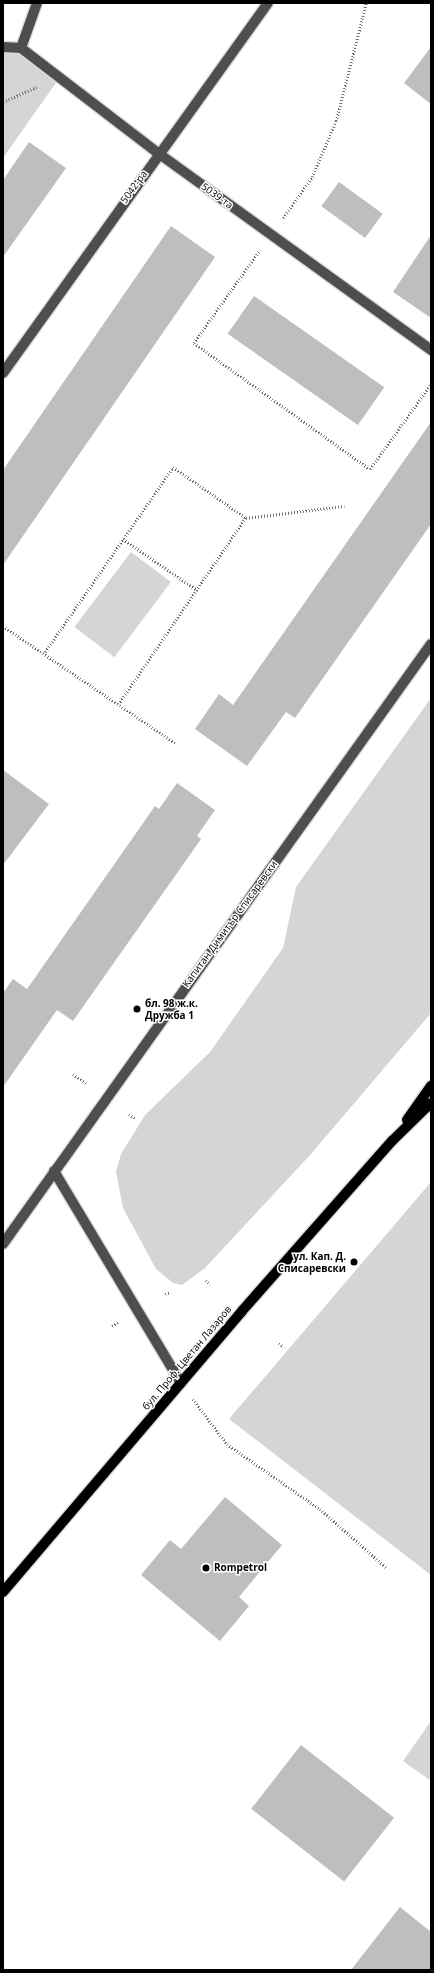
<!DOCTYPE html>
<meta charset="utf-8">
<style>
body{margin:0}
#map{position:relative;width:434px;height:1973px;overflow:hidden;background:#fff;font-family:"Open Sans",sans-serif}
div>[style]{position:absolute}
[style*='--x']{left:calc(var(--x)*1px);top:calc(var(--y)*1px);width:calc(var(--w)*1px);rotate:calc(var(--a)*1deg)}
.green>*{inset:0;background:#d5d5d5;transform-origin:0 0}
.building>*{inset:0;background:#bebebe;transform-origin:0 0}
.path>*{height:2.5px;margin-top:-1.25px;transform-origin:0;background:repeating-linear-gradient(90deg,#707070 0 1px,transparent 0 3px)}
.roads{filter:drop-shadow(1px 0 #dbdbdb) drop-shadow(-1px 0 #dbdbdb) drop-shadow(0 1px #dbdbdb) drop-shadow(0 -1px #dbdbdb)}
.minor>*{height:10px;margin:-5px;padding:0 5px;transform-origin:5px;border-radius:5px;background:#4e4e4e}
.major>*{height:10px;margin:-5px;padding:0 5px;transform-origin:5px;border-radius:5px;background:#000}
.dots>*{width:11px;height:11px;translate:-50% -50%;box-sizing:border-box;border:2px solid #fff;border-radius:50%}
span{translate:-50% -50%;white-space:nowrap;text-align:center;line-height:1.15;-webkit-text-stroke:3px #fff;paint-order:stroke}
.street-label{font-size:10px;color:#000}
.poi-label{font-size:10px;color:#000;font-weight:700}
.left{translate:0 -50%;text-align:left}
.right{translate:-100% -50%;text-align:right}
.frame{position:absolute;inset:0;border:4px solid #000;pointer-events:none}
</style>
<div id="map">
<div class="green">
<i style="clip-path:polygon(3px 47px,21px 48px,60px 77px,3px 158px)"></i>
<i style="left:131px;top:552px;width:50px;height:94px;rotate:37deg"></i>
<i style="clip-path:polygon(431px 698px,431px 1013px,311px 1154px,205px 1268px,182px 1285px,173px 1283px,156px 1269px,123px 1208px,116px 1172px,121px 1154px,145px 1115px,210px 1052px,283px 948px,296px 887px)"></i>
<i style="clip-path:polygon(431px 1182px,431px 1575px,229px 1419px)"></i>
<i style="clip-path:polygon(431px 1721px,431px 1781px,403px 1761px)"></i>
</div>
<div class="building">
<i style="clip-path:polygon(431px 47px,431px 104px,404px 83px)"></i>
<i style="clip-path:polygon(29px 142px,66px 168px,3px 257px,3px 180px)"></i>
<i style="left:339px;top:182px;width:54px;height:30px;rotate:36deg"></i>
<i style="clip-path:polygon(171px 226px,215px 257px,3px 565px,3px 470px)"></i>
<i style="clip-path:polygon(431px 235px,431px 318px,393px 292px)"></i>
<i style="left:254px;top:296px;width:159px;height:46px;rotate:35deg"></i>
<i style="clip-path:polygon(431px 422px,431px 524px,295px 718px,286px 712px,247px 766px,195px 729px,219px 694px,233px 705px)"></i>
<i style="clip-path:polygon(3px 770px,49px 804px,3px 865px)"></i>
<i style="clip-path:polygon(177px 783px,215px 810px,197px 836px,201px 839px,73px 1021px,57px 1010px,3px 1087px,3px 993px,13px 979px,27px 989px,155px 806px,159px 809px)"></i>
<i style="clip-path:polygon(225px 1497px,282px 1545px,239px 1597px,249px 1606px,220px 1641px,141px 1575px,170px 1540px,181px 1549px)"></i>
<i style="left:301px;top:1745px;width:118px;height:81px;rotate:38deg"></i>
<i style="clip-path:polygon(400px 1907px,431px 1932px,431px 1970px,351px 1970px)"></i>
</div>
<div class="path">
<i style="--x:3;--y:102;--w:37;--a:-24"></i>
<i style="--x:283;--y:218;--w:50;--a:-54.7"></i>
<i style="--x:312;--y:177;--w:61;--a:-66.8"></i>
<i style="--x:336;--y:121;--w:122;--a:-75.7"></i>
<i style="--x:259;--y:252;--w:112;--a:125.5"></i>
<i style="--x:194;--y:343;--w:216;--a:35.6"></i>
<i style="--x:370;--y:469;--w:105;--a:-54.3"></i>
<i style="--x:246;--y:518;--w:99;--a:-7"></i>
<i style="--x:123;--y:539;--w:90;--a:34.6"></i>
<i style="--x:3;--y:626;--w:208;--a:34.2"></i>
<i style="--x:45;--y:652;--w:225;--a:-55.3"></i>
<i style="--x:173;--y:467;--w:89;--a:34.9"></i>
<i style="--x:246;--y:518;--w:225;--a:124.3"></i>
<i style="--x:73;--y:1074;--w:16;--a:35"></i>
<i style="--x:129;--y:1114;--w:7;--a:34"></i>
<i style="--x:206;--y:1280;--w:6;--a:45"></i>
<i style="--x:165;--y:1294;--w:5;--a:-22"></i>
<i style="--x:112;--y:1326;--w:7;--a:-34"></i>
<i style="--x:279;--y:1343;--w:6;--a:39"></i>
<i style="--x:193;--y:1399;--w:56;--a:52.9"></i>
<i style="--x:227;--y:1444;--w:113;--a:35"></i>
<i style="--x:320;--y:1509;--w:89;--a:41.4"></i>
</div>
<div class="roads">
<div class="minor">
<i style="--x:3;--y:47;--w:18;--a:3"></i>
<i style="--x:21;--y:48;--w:173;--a:37.5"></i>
<i style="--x:158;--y:153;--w:337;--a:35.8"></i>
<i style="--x:21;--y:48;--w:48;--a:-70.4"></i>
<i style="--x:3;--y:373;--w:455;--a:-54.4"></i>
<i style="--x:54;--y:1171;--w:247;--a:59.1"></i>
<i style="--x:3;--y:1244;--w:737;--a:-54.5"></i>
</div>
<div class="major">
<i style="--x:407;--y:1120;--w:42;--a:-54.8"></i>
<i style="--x:3;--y:1592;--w:369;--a:-49.6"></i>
<i style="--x:242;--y:1311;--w:227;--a:-48.6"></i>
<i style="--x:392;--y:1141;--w:54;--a:-44.3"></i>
</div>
</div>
<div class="dots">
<i style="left:137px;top:1009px;background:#000"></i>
<i style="left:354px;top:1262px;background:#000"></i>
<i style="left:206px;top:1568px;background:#000"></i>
</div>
<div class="street-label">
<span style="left:134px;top:187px;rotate:-54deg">5042-ра</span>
<span style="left:217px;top:196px;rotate:36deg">5039-та</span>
<span style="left:230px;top:924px;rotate:-54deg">Капитан Димитър Списаревски</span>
<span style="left:187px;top:1358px;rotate:-50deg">бул. Проф. Цветан Лазаров</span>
</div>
<div class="poi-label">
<span class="left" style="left:145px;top:1009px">бл. 98 ж.к.<br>Дружба 1</span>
<span class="right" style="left:346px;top:1262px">ул. Кап. Д.<br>Списаревски</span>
<span class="left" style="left:214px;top:1568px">Rompetrol</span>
</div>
<div class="frame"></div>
</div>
